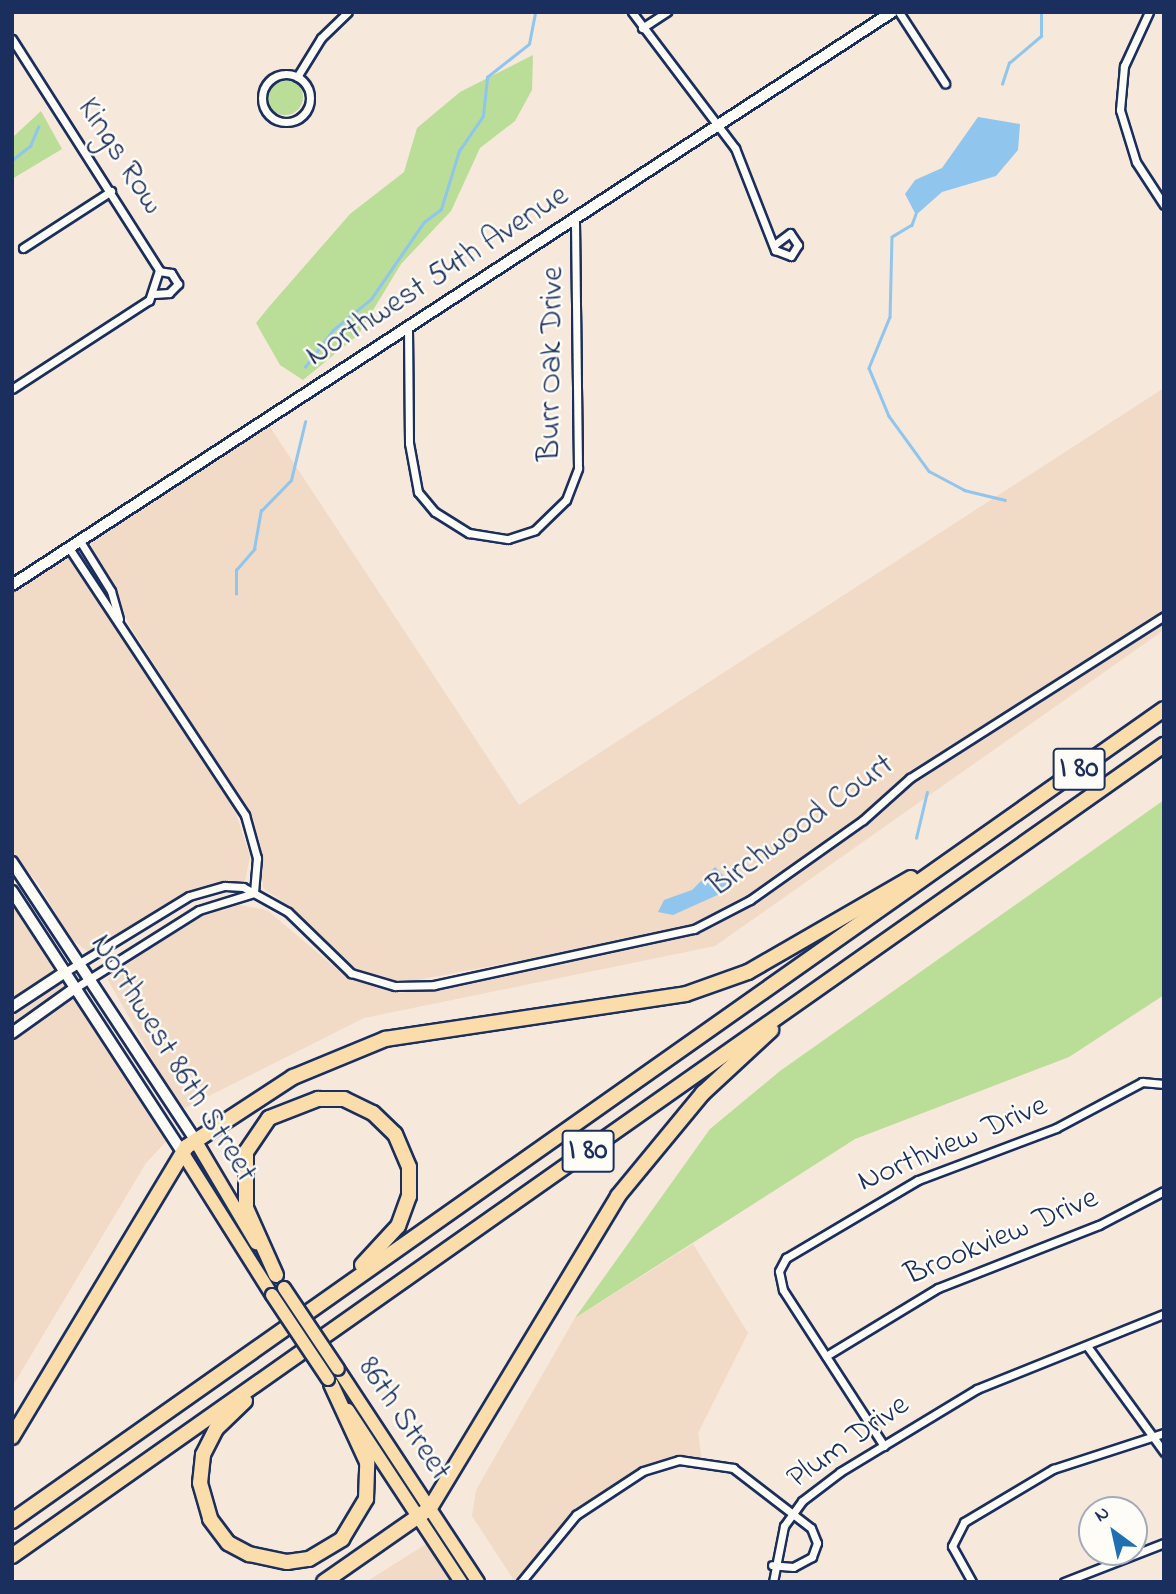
<!DOCTYPE html>
<style>
body{margin:0}
#map{position:relative;width:1176px;height:1594px;overflow:hidden;background:#f6e8da;font-family:"Indie Flower",sans-serif}
div>[style]{position:absolute}
[style*='--x']{left:calc(var(--x)*1px);top:calc(var(--y)*1px);width:calc(var(--w)*1px);rotate:calc(var(--a)*1deg)}
.built>*{inset:0;background:#f1dac6}
.green>*{inset:0;background:#badd98}
.round{border-radius:50%}
.water>*{inset:0;background:#90c5ed}
.stream>*{height:2.5px;margin:-1.25px;padding:0 1.25px;transform-origin:1.25px;border-radius:1.25px;background:#90c5ed}
.roads{filter:drop-shadow(2px 0 #1b2f5e) drop-shadow(-2px 0 #1b2f5e) drop-shadow(0 2px #1b2f5e) drop-shadow(0 -2px #1b2f5e)}
.street>*{height:7px;margin:-3.5px;padding:0 3.5px;transform-origin:3.5px;border-radius:3.5px;background:#fdfcf7}
.street>.ring{margin:-3.5px;padding:0;box-sizing:content-box;background:none;border:7px solid #fdfcf7;border-radius:50%}
.secondary>*{height:10px;margin:-5px;padding:0 5px;transform-origin:5px;border-radius:5px;background:#fdfcf7}
.primary>*{height:12px;margin:-6px;padding:0 6px;transform-origin:6px;border-radius:6px;background:#faddab}
.highway>*{height:14px;margin:-7px;padding:0 7px;transform-origin:7px;border-radius:7px;background:#faddab}
.bridges{filter:drop-shadow(2px 0 #1b2f5e) drop-shadow(-2px 0 #1b2f5e) drop-shadow(0 2px #1b2f5e) drop-shadow(0 -2px #1b2f5e)}
.primary-bridge>*{height:12px;margin:-6px;padding:0 6px;transform-origin:6px;border-radius:6px;background:#faddab}
span{translate:-50% -50%;white-space:nowrap;text-align:center;line-height:1.15;-webkit-text-stroke:5px #fdfcf7;paint-order:stroke}
.shield-label span{padding:2px 5px;background:#fdfcf7;border:2px solid;border-radius:5px;-webkit-text-stroke-width:0}
.shield-label{font-size:30px;color:#1b2f5e;font-weight:700}
.street-label{font-size:32px;color:#1b2f5e}
.frame{position:absolute;inset:0;border:14px solid #1b2f5e;pointer-events:none}
.north{position:absolute;left:1078px;top:1496px;width:70px;height:70px;box-sizing:border-box;background:#fdfcf7;border:2px solid #a3aaba;border-radius:50%;rotate:327deg;font-size:19px;font-weight:700;line-height:28px;text-align:center;color:#1b2f5e}
.north::after{content:'';display:block;margin:auto;width:24px;height:32px;background:#1f6fb2;clip-path:polygon(50% 0,100% 100%,50% 72%,0 100%)}
</style>
<div id="map">
<div class="built">
<i style="clip-path:polygon(1164px 388px,1164px 630px,715px 946px,364px 1018px,181px 1110px,108px 980px,114px 970px,205px 911px,240px 905px,267px 910px,345px 976px,400px 993px,616px 953px,609px 944px,407px 982px,372px 976px,341px 960px,295px 910px,263px 888px,259px 840px,248px 811px,130px 626px,89px 541px,268px 424px,519px 805px)"></i>
<i style="clip-path:polygon(63px 556px,74px 560px,234px 808px,250px 856px,245px 881px,191px 890px,90px 953px,70px 938px,38px 883px,12px 854px,12px 589px)"></i>
<i style="clip-path:polygon(12px 891px,171px 1136px,146px 1163px,12px 1387px)"></i>
<i style="clip-path:polygon(693px 1244px,748px 1333px,698px 1433px,702px 1461px,652px 1467px,565px 1524px,521px 1582px,515px 1582px,472px 1516px,476px 1490px,575px 1318px)"></i>
<i style="clip-path:polygon(434px 1539px,461px 1582px,366px 1582px)"></i>
</div>
<div class="green">
<i style="clip-path:polygon(533px 55px,532px 90px,515px 121px,480px 148px,451px 211px,401px 264px,358px 335px,303px 380px,280px 365px,256px 323px,268px 308px,350px 214px,404px 172px,417px 128px,460px 92px)"></i>
<i class="round" style="left:267px;top:79px;width:36px;height:36px"></i>
<i style="clip-path:polygon(41px 111px,62px 149px,12px 179px,12px 138px)"></i>
<i style="clip-path:polygon(1164px 800px,1164px 995px,1069px 1057px,855px 1139px,575px 1318px,710px 1129px,780px 1071px)"></i>
</div>
<div class="water">
<i style="clip-path:polygon(978px 117px,1020px 124px,1018px 150px,996px 176px,942px 192px,916px 215px,905px 194px,915px 180px,942px 168px)"></i>
<i style="clip-path:polygon(715px 867px,728px 880px,722px 893px,673px 915px,658px 912px,664px 900px,692px 890px)"></i>
</div>
<div class="stream">
<i style="--x:1002;--y:84;--w:22;--a:-72"></i>
<i style="--x:1009;--y:63;--w:42;--a:-40.2"></i>
<i style="--x:1041;--y:36;--w:24;--a:-90"></i>
<i style="--x:12;--y:160;--w:23;--a:-38"></i>
<i style="--x:30;--y:146;--w:21;--a:-67"></i>
<i style="--x:916;--y:214;--w:12;--a:110"></i>
<i style="--x:912;--y:225;--w:23;--a:149"></i>
<i style="--x:892;--y:237;--w:80;--a:91.4"></i>
<i style="--x:890;--y:317;--w:55;--a:112.4"></i>
<i style="--x:869;--y:368;--w:52;--a:67.4"></i>
<i style="--x:889;--y:416;--w:68;--a:54"></i>
<i style="--x:929;--y:471;--w:40;--a:28"></i>
<i style="--x:964;--y:490;--w:42;--a:13.7"></i>
<i style="--x:305;--y:367;--w:46;--a:-52.9"></i>
<i style="--x:333;--y:330;--w:49;--a:-39.2"></i>
<i style="--x:371;--y:299;--w:93;--a:-55.5"></i>
<i style="--x:424;--y:222;--w:21;--a:-37"></i>
<i style="--x:441;--y:209;--w:61;--a:-72.8"></i>
<i style="--x:459;--y:151;--w:42;--a:-55.6"></i>
<i style="--x:483;--y:116;--w:39;--a:-84"></i>
<i style="--x:487;--y:77;--w:53;--a:-38.2"></i>
<i style="--x:529;--y:44;--w:33;--a:-79"></i>
<i style="--x:236;--y:594;--w:24;--a:-90"></i>
<i style="--x:236;--y:570;--w:28;--a:-49"></i>
<i style="--x:254;--y:549;--w:39;--a:-80"></i>
<i style="--x:261;--y:511;--w:43;--a:-45.9"></i>
<i style="--x:291;--y:480;--w:60;--a:-76.4"></i>
<i style="--x:916;--y:838;--w:47;--a:-76.6"></i>
</div>
<div class="roads">
<div class="street">
<i style="--x:632;--y:12;--w:171;--a:52.9"></i>
<i style="--x:735;--y:148;--w:110;--a:68.6"></i>
<i style="--x:775;--y:250;--w:17;--a:21"></i>
<i style="--x:791;--y:256;--w:13;--a:-58"></i>
<i style="--x:798;--y:245;--w:14;--a:-124"></i>
<i style="--x:790;--y:233;--w:20;--a:143"></i>
<i style="--x:899;--y:12;--w:85;--a:57.1"></i>
<i style="--x:1149;--y:12;--w:60;--a:114.8"></i>
<i style="--x:1124;--y:66;--w:44;--a:95.2"></i>
<i style="--x:1120;--y:110;--w:54;--a:72.9"></i>
<i style="--x:1136;--y:162;--w:51;--a:56.9"></i>
<i style="--x:642;--y:28;--w:30;--a:-33"></i>
<i style="--x:12;--y:39;--w:274;--a:57.5"></i>
<i style="--x:159;--y:270;--w:32;--a:108"></i>
<i style="--x:149;--y:300;--w:163;--a:147"></i>
<i class="ring" style="left:262px;top:74px;width:41px;height:41px"></i>
<i style="--x:297;--y:77;--w:46;--a:-58.4"></i>
<i style="--x:321;--y:38;--w:37;--a:-44"></i>
<i style="--x:23;--y:248;--w:105;--a:-32.9"></i>
<i style="--x:154;--y:294;--w:15;--a:-4"></i>
<i style="--x:169;--y:293;--w:13;--a:-45"></i>
<i style="--x:178;--y:284;--w:13;--a:-122"></i>
<i style="--x:171;--y:273;--w:12;--a:-171"></i>
<i style="--x:408;--y:328;--w:115;--a:89.5"></i>
<i style="--x:409;--y:443;--w:50;--a:79.6"></i>
<i style="--x:418;--y:492;--w:26;--a:50"></i>
<i style="--x:435;--y:512;--w:40;--a:32"></i>
<i style="--x:469;--y:533;--w:39;--a:9"></i>
<i style="--x:508;--y:539;--w:28;--a:-18"></i>
<i style="--x:535;--y:530;--w:43;--a:-44.1"></i>
<i style="--x:566;--y:500;--w:34;--a:-69"></i>
<i style="--x:578;--y:468;--w:249;--a:-90.7"></i>
<i style="--x:80;--y:541;--w:59;--a:58.2"></i>
<i style="--x:111;--y:591;--w:29;--a:74"></i>
<i style="--x:69;--y:548;--w:320;--a:56.6"></i>
<i style="--x:245;--y:815;--w:45;--a:74.4"></i>
<i style="--x:257;--y:858;--w:35;--a:95"></i>
<i style="--x:65;--y:972;--w:145;--a:-31.5"></i>
<i style="--x:189;--y:896;--w:37;--a:-16"></i>
<i style="--x:225;--y:886;--w:18;--a:3"></i>
<i style="--x:243;--y:887;--w:51;--a:29.1"></i>
<i style="--x:288;--y:912;--w:88;--a:44.1"></i>
<i style="--x:351;--y:973;--w:46;--a:16.5"></i>
<i style="--x:395;--y:986;--w:39;--a:-1"></i>
<i style="--x:434;--y:985;--w:266;--a:-12.2"></i>
<i style="--x:694;--y:929;--w:63;--a:-27.4"></i>
<i style="--x:750;--y:900;--w:138;--a:-35.3"></i>
<i style="--x:863;--y:820;--w:63;--a:-41.8"></i>
<i style="--x:910;--y:778;--w:301;--a:-32.5"></i>
<i style="--x:75;--y:988;--w:146;--a:-32.2"></i>
<i style="--x:199;--y:910;--w:58;--a:-17.2"></i>
<i style="--x:1087;--y:1346;--w:131;--a:54"></i>
<i style="--x:826;--y:1356;--w:131;--a:-31.3"></i>
<i style="--x:938;--y:1288;--w:173;--a:-21.4"></i>
<i style="--x:1099;--y:1225;--w:73;--a:-27.6"></i>
<i style="--x:884;--y:1446;--w:186;--a:-122.9"></i>
<i style="--x:783;--y:1290;--w:19;--a:-102"></i>
<i style="--x:779;--y:1271;--w:15;--a:-62"></i>
<i style="--x:786;--y:1258;--w:153;--a:-30.6"></i>
<i style="--x:918;--y:1180;--w:147;--a:-20.6"></i>
<i style="--x:1056;--y:1128;--w:98;--a:-28.1"></i>
<i style="--x:1142;--y:1082;--w:22;--a:5"></i>
<i style="--x:521;--y:1582;--w:87;--a:-50.6"></i>
<i style="--x:576;--y:1515;--w:80;--a:-33.3"></i>
<i style="--x:643;--y:1471;--w:38;--a:-17"></i>
<i style="--x:679;--y:1460;--w:55;--a:8.4"></i>
<i style="--x:733;--y:1468;--w:98;--a:37.6"></i>
<i style="--x:811;--y:1528;--w:16;--a:68"></i>
<i style="--x:817;--y:1543;--w:15;--a:110"></i>
<i style="--x:812;--y:1557;--w:21;--a:152"></i>
<i style="--x:793;--y:1567;--w:21;--a:-175"></i>
<i style="--x:773;--y:1582;--w:57;--a:-78.9"></i>
<i style="--x:784;--y:1526;--w:31;--a:-54"></i>
<i style="--x:802;--y:1501;--w:48;--a:-37.3"></i>
<i style="--x:840;--y:1472;--w:160;--a:-31.2"></i>
<i style="--x:977;--y:1389;--w:201;--a:-21.9"></i>
<i style="--x:972;--y:1582;--w:41;--a:-119.1"></i>
<i style="--x:952;--y:1546;--w:27;--a:-63"></i>
<i style="--x:964;--y:1522;--w:104;--a:-30.8"></i>
<i style="--x:1053;--y:1469;--w:117;--a:-18"></i>
<i style="--x:1064;--y:1582;--w:107;--a:-21.3"></i>
</div>
<div class="secondary">
<i style="--x:12;--y:585;--w:1050;--a:-33.07"></i>
<i style="--x:12;--y:862;--w:333;--a:56.6"></i>
<i style="--x:12;--y:891;--w:311;--a:56.9"></i>
<i style="--x:12;--y:1007;--w:64;--a:-33.4"></i>
<i style="--x:12;--y:1033;--w:77;--a:-35.5"></i>
</div>
<div class="primary">
<i style="--x:195;--y:1140;--w:120;--a:59.4"></i>
<i style="--x:182;--y:1152;--w:169;--a:57.8"></i>
<i style="--x:338;--y:1369;--w:255;--a:56.7"></i>
<i style="--x:348;--y:1410;--w:206;--a:56.7"></i>
</div>
<div class="highway">
<i style="--x:276;--y:1275;--w:73;--a:-114.1"></i>
<i style="--x:246;--y:1208;--w:56;--a:-90"></i>
<i style="--x:246;--y:1152;--w:41;--a:-55.9"></i>
<i style="--x:269;--y:1118;--w:53;--a:-21.2"></i>
<i style="--x:318;--y:1099;--w:26;--a:0"></i>
<i style="--x:344;--y:1099;--w:32;--a:26"></i>
<i style="--x:373;--y:1113;--w:30;--a:44"></i>
<i style="--x:395;--y:1134;--w:36;--a:67"></i>
<i style="--x:409;--y:1167;--w:29;--a:90"></i>
<i style="--x:409;--y:1196;--w:32;--a:110"></i>
<i style="--x:398;--y:1226;--w:53;--a:132.7"></i>
<i style="--x:245;--y:1401;--w:40;--a:136"></i>
<i style="--x:216;--y:1429;--w:29;--a:117"></i>
<i style="--x:203;--y:1455;--w:28;--a:96"></i>
<i style="--x:200;--y:1483;--w:37;--a:74"></i>
<i style="--x:210;--y:1519;--w:30;--a:53"></i>
<i style="--x:228;--y:1543;--w:24;--a:28"></i>
<i style="--x:249;--y:1554;--w:39;--a:12"></i>
<i style="--x:287;--y:1562;--w:22;--a:-8"></i>
<i style="--x:309;--y:1559;--w:39;--a:-31"></i>
<i style="--x:342;--y:1539;--w:47;--a:-59"></i>
<i style="--x:366;--y:1499;--w:37;--a:-88"></i>
<i style="--x:367;--y:1462;--w:86;--a:-114.8"></i>
<i style="--x:12;--y:1437;--w:338;--a:-59"></i>
<i style="--x:186;--y:1147;--w:128;--a:-33.2"></i>
<i style="--x:293;--y:1077;--w:100;--a:-22.4"></i>
<i style="--x:385;--y:1039;--w:304;--a:-8.5"></i>
<i style="--x:686;--y:994;--w:66;--a:-19.5"></i>
<i style="--x:748;--y:972;--w:188;--a:-30"></i>
<i style="--x:12;--y:1521;--w:1409;--a:-35.18"></i>
<i style="--x:12;--y:1556;--w:1409;--a:-35.15"></i>
<i style="--x:324;--y:1582;--w:129;--a:-34.9"></i>
<i style="--x:430;--y:1508;--w:364;--a:-58.9"></i>
<i style="--x:618;--y:1196;--w:134;--a:-50.5"></i>
<i style="--x:703;--y:1093;--w:93;--a:-42.8"></i>
</div>
</div>
<div class="bridges">
<div class="primary-bridge">
<i style="--x:284;--y:1288;--w:97;--a:56.3"></i>
<i style="--x:272;--y:1295;--w:101;--a:56.3"></i>
</div>
</div>
<div class="shield-label">
<span style="left:1079px;top:769px">I 80</span>
<span style="left:588px;top:1151px">I 80</span>
</div>
<div class="street-label">
<span style="left:119px;top:157px;rotate:57deg">Kings Row</span>
<span style="left:438px;top:277px;rotate:-33deg">Northwest 54th Avenue</span>
<span style="left:553px;top:364px;rotate:-89deg">Burr Oak Drive</span>
<span style="left:802px;top:827px;rotate:-36deg">Birchwood Court</span>
<span style="left:172px;top:1059px;rotate:58deg">Northwest 86th Street</span>
<span style="left:953px;top:1145px;rotate:-23deg">Northview Drive</span>
<span style="left:1002px;top:1238px;rotate:-23deg">Brookview Drive</span>
<span style="left:403px;top:1420px;rotate:56deg">86th Street</span>
<span style="left:849px;top:1443px;rotate:-35deg">Plum Drive</span>
</div>
<div class="frame"></div>
<div class="north">N</div>
</div>
